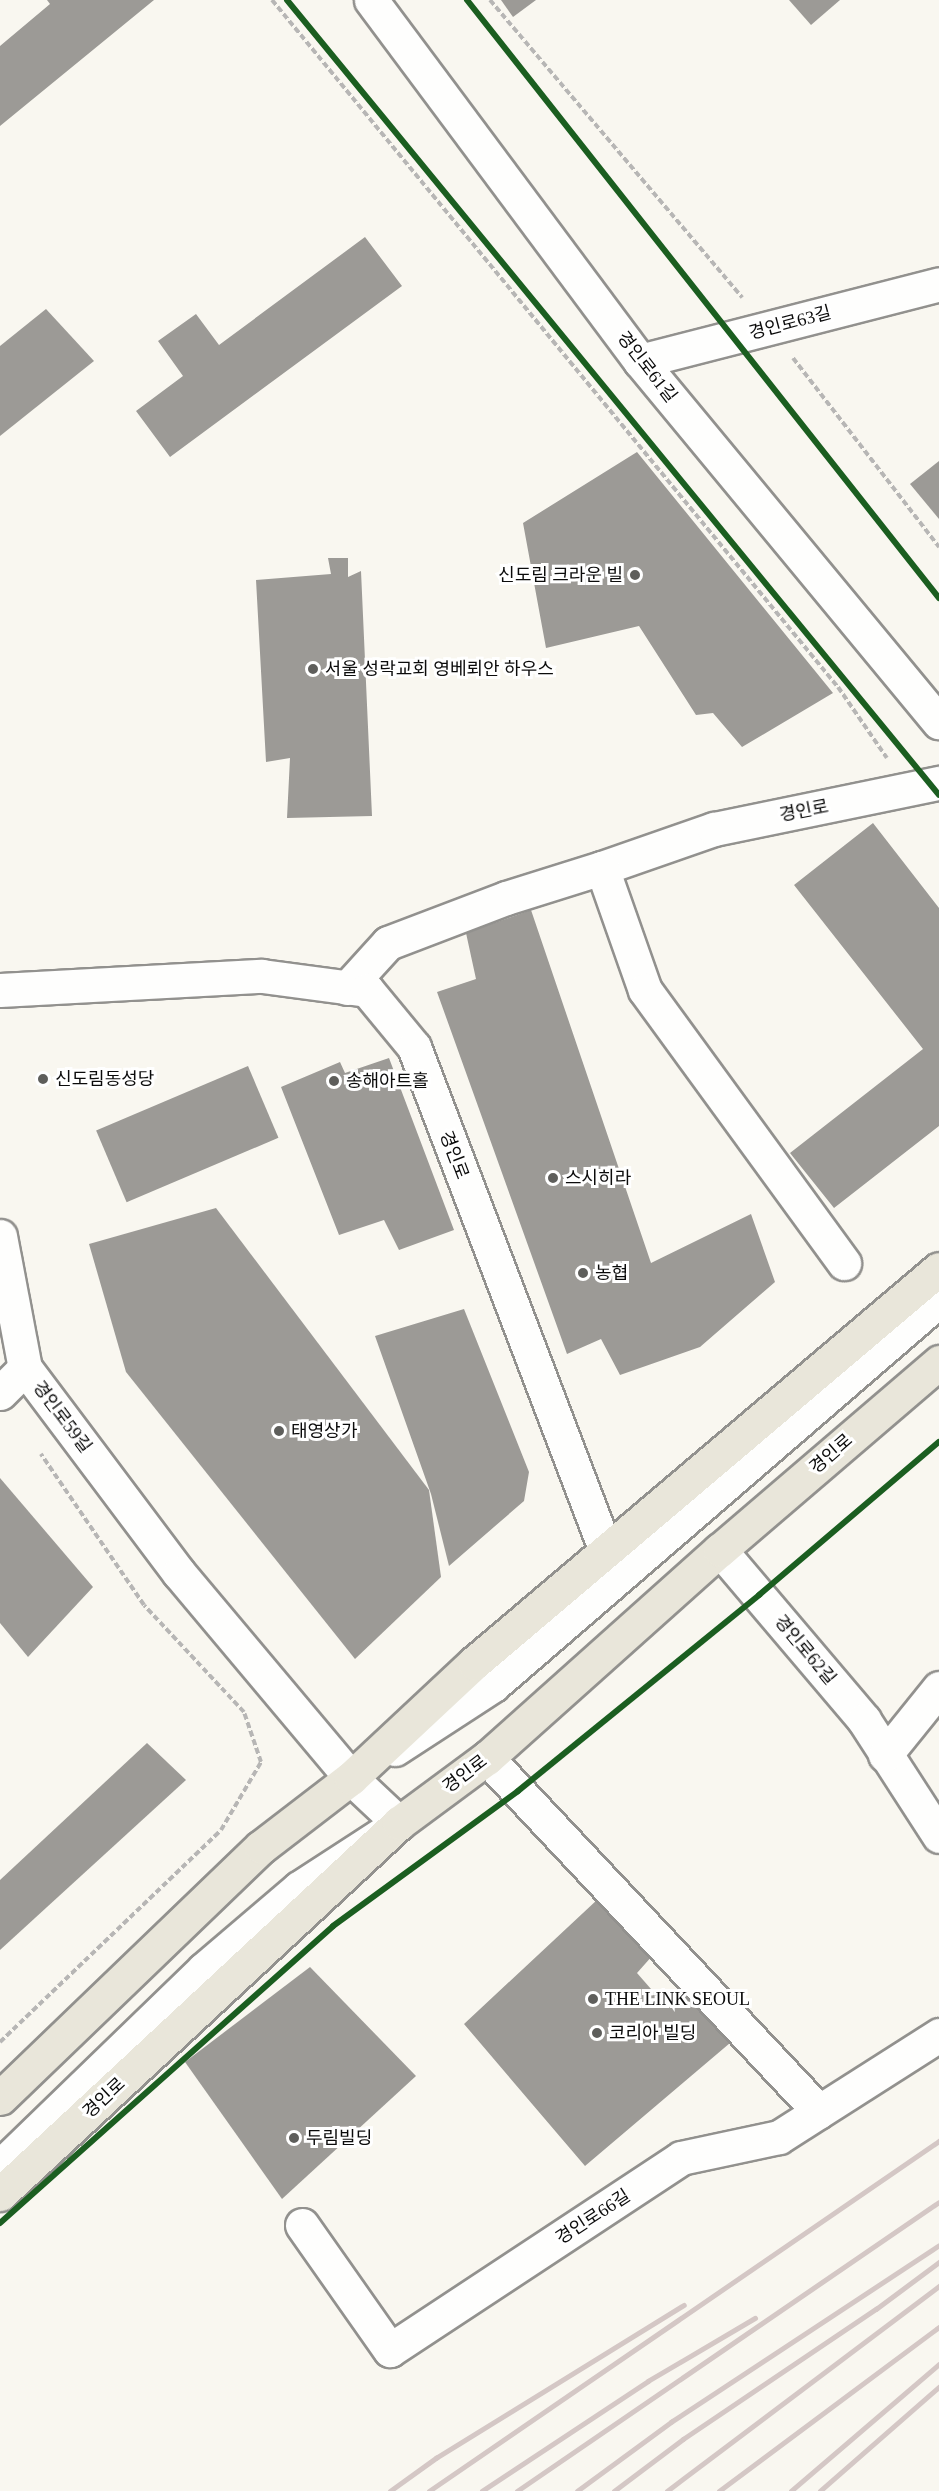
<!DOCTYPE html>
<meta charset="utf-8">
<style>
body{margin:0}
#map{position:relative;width:939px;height:2491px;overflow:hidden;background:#f9f7f0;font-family:"Times New Roman","Noto Sans KR",serif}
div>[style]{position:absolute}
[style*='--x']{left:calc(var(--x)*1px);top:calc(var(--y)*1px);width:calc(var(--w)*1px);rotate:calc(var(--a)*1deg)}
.building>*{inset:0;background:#9c9a96;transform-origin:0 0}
.path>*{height:4px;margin-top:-2px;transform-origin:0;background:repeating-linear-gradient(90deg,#b7b6b5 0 6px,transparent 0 9px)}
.roads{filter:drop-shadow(2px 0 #92918e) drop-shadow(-2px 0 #92918e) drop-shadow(0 2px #92918e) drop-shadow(0 -2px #92918e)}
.minor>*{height:33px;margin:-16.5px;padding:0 16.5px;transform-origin:16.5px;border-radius:16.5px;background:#fefefd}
.major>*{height:33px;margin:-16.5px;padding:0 16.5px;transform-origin:16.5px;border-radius:16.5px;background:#e9e6da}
.rail>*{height:4.5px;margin:-2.25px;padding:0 2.25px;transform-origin:2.25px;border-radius:2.25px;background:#d4c7c5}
.cycleway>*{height:6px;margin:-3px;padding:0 3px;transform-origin:3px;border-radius:3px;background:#1b5e20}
.dots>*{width:16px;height:16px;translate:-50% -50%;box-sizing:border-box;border:3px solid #fff;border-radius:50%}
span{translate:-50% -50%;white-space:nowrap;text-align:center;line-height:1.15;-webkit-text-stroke:6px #fff;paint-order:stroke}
.street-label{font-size:18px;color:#0b0b0b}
.poi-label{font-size:18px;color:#0b0b0b}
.right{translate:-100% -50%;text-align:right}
.left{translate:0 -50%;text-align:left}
</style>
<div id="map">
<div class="building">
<i style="clip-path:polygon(47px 0,154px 0,0 126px,0 46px,50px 4px)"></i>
<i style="clip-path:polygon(501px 0,536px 0,513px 17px)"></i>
<i style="clip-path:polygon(789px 0,840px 0,811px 25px)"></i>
<i style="clip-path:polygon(365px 237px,402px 286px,170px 457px,136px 411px,183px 376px,158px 341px,196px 314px,219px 345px)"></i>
<i style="clip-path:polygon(46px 309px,94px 361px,0 436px,0 346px)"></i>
<i style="clip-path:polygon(637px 452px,833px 693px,742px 747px,713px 713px,696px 715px,639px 626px,546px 648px,523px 523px)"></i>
<i style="clip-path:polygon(939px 461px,939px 519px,910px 484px)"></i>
<i style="clip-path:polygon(328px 558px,348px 558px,348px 577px,361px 571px,372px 816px,287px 818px,290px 758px,266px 762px,256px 580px,331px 574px)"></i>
<i style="clip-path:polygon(873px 823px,939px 908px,939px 1126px,834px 1208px,790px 1153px,923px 1049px,794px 885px)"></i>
<i style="clip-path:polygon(531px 910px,651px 1263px,751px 1214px,775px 1282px,700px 1347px,620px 1375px,601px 1339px,567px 1354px,437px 992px,476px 979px,466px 933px)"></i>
<i style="clip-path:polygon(389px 1058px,454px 1230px,399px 1250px,384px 1220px,339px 1235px,281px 1087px,340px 1062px,345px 1073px)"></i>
<i style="left:248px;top:1066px;width:78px;height:165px;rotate:67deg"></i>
<i style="clip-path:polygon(216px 1208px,429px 1490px,441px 1577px,355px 1659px,126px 1372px,89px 1244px)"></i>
<i style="clip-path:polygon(464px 1309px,529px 1472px,524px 1501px,449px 1566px,431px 1494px,375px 1336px)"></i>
<i style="clip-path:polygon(0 1478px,93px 1587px,28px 1657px,0 1623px)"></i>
<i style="clip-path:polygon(147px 1743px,186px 1780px,0 1950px,0 1880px)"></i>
<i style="clip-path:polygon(598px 1899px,653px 1955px,637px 1973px,665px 2005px,678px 1988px,730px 2043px,585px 2166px,464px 2024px)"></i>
<i style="clip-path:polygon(310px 1967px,416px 2076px,282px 2199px,185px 2062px)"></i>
</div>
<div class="path">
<i style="--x:272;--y:0;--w:890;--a:50.52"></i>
<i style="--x:838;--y:687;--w:86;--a:55.4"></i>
<i style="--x:490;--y:0;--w:390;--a:49.7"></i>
<i style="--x:793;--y:358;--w:239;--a:52.3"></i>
<i style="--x:0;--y:2042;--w:306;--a:-43.8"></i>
<i style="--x:221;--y:1830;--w:79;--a:-59.5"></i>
<i style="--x:261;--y:1762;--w:53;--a:-108.8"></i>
<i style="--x:244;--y:1712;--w:146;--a:-133.1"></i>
<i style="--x:144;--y:1605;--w:183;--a:-124.3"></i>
</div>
<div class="roads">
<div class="minor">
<i style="--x:371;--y:0;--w:450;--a:53.3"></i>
<i style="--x:640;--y:361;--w:469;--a:50.4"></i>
<i style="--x:640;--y:361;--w:309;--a:-14.4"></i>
<i style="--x:602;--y:868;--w:119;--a:-19.2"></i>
<i style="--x:714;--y:829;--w:230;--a:-11.6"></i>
<i style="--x:347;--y:988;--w:61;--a:-47.7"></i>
<i style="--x:388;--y:943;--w:126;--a:-20.9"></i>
<i style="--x:506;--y:898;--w:101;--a:-17.4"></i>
<i style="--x:602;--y:868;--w:129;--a:70.6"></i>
<i style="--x:645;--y:990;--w:338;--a:53.9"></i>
<i style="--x:0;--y:990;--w:262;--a:-3.1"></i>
<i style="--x:262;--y:976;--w:106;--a:7.6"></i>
<i style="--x:367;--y:990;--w:74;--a:50.5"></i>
<i style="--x:414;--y:1047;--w:539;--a:69.15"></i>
<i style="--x:0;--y:1236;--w:134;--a:79.3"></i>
<i style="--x:25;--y:1368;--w:256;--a:53.1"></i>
<i style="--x:179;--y:1573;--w:268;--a:50"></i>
<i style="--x:351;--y:1778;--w:66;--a:43.2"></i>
<i style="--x:399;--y:1823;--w:119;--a:147"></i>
<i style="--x:299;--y:1888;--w:125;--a:139.5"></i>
<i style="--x:204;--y:1969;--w:284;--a:135.9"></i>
<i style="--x:0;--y:1393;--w:35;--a:-45"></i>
<i style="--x:720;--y:1550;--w:223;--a:49.7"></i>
<i style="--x:864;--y:1720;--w:138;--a:57.1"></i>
<i style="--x:395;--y:1749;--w:117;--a:-33.1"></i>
<i style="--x:493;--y:1685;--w:589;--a:-40.8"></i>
<i style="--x:885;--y:1755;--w:86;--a:-51.1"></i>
<i style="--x:487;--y:1758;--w:485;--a:46.8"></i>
<i style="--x:302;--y:2225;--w:153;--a:54.9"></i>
<i style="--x:390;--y:2350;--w:349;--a:-33.4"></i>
<i style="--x:681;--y:2158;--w:100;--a:-12.1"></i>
<i style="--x:779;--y:2137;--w:190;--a:-32.5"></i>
</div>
<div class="major">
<i style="--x:0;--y:2098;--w:362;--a:-43.9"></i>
<i style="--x:261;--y:1847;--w:113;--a:-37.5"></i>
<i style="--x:351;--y:1778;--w:168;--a:-43.1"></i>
<i style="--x:474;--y:1663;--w:609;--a:-40.28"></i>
<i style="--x:0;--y:2194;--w:545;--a:-42.92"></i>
<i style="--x:399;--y:1823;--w:109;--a:-36.5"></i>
<i style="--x:487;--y:1758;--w:312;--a:-41.8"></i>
<i style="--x:720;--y:1550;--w:289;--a:-40.6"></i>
</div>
</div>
<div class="rail">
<i style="--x:390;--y:2491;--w:57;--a:-35.7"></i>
<i style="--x:436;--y:2458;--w:291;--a:-31.7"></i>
<i style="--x:429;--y:2491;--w:619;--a:-34.46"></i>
<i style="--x:482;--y:2491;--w:199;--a:-33.5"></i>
<i style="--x:648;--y:2381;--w:124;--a:-30.5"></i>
<i style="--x:517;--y:2491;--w:511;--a:-34.4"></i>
<i style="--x:577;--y:2491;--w:117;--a:-36.3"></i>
<i style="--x:671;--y:2422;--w:321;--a:-33.4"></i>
<i style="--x:614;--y:2491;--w:86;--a:-37"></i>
<i style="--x:683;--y:2439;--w:233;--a:-34"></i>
<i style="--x:876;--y:2309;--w:79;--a:-36.7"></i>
<i style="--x:667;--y:2491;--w:341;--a:-37"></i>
<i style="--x:719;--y:2491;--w:274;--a:-36.7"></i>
<i style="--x:791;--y:2491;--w:195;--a:-40.6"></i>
<i style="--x:820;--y:2491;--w:158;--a:-41.2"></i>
</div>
<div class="cycleway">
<i style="--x:287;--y:0;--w:1028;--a:50.64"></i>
<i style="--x:467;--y:0;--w:762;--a:51.72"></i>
<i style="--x:0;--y:2223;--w:446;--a:-41.7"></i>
<i style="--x:333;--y:1926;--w:229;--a:-36.1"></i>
<i style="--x:518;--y:1791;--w:311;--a:-39.1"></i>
<i style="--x:759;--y:1595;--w:236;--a:-40.4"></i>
</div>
<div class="dots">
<i style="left:635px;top:575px;background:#5e5e5b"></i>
<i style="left:313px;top:669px;background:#5e5e5b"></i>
<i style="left:43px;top:1079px;background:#5e5e5b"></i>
<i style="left:334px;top:1081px;background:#5e5e5b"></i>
<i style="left:553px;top:1178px;background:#5e5e5b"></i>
<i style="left:583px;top:1273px;background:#5e5e5b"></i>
<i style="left:279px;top:1431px;background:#5e5e5b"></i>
<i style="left:593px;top:1999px;background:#5e5e5b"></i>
<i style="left:597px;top:2033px;background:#5e5e5b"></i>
<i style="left:294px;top:2138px;background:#5e5e5b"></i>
</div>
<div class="street-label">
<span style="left:790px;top:323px;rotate:-15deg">경인로63길</span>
<span style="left:647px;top:367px;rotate:52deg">경인로61길</span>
<span style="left:804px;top:811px;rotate:-11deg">경인로</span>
<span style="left:454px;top:1155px;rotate:69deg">경인로</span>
<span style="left:62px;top:1417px;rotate:53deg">경인로59길</span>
<span style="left:831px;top:1454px;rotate:-41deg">경인로</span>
<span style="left:805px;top:1650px;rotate:50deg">경인로62길</span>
<span style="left:465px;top:1774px;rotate:-37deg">경인로</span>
<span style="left:104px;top:2098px;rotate:-43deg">경인로</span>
<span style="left:593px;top:2217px;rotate:-33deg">경인로66길</span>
</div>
<div class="poi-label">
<span class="right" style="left:623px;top:575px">신도림 크라운 빌</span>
<span class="left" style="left:325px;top:669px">서울 성락교회 영베뢰안 하우스</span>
<span class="left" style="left:55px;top:1079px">신도림동성당</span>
<span class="left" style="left:346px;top:1081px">송해아트홀</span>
<span class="left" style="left:565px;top:1178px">스시히라</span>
<span class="left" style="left:595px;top:1273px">농협</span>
<span class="left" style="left:291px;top:1431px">태영상가</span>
<span class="left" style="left:605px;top:1999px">THE LINK SEOUL</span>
<span class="left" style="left:609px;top:2033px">코리아 빌딩</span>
<span class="left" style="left:306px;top:2138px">두림빌딩</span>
</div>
</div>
